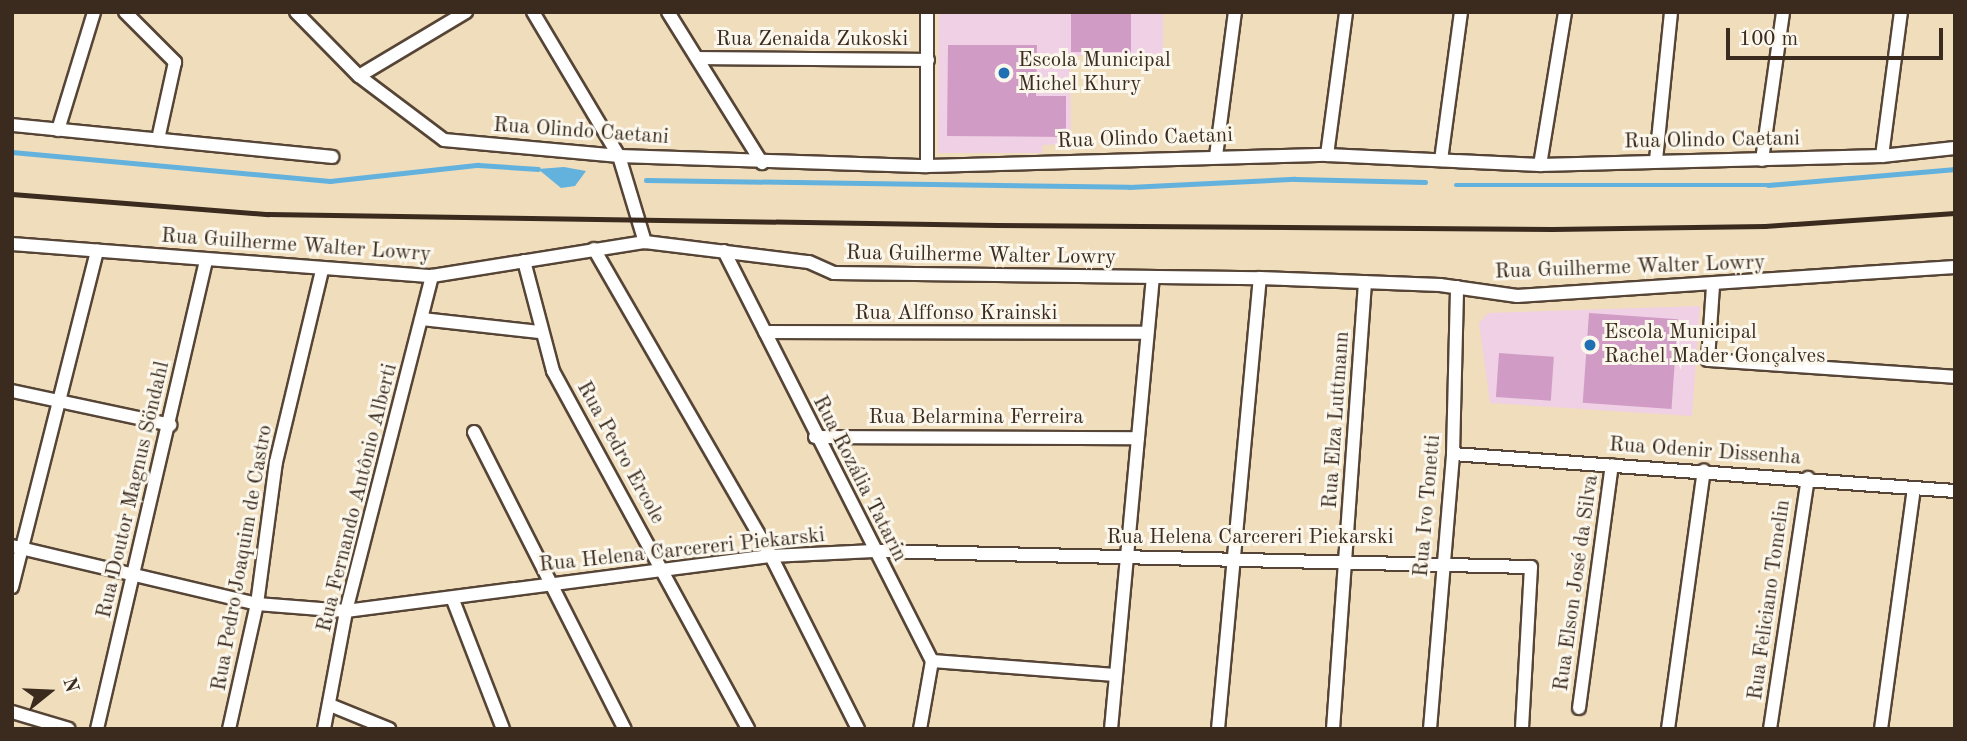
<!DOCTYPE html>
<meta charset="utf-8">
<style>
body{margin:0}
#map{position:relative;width:1967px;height:741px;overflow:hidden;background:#f0ddbc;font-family:"Old Standard TT",serif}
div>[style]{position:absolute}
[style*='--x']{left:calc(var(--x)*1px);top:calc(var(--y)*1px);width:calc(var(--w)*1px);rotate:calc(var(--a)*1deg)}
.built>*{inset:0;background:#f0d0e4}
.water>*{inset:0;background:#63b1dd}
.stream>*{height:4.5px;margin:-2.25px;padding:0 2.25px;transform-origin:2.25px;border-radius:2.25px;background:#63b1dd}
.building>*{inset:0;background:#d09bc5;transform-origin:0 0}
.roads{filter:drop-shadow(2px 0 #564536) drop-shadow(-2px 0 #564536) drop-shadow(0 2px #564536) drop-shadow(0 -2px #564536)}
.minor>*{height:12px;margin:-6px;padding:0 6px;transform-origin:6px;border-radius:6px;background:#fff}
.rail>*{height:4.5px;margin:-2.25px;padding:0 2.25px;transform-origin:2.25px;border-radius:2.25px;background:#3b2a1e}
.dots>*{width:19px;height:19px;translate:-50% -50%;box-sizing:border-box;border:4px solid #fbf7ec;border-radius:50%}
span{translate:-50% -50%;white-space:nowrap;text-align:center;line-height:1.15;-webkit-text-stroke:6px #fbf7ec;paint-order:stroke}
.street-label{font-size:21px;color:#3b2a1e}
.poi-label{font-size:21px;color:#3b2a1e}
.left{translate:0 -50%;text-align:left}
.frame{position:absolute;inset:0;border:14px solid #3b2a1e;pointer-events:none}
.north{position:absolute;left:14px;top:657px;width:70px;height:70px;-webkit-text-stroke:5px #fbf7ec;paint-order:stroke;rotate:72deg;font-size:19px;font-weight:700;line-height:28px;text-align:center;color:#3b2a1e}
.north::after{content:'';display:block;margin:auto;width:24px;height:32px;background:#3b2a1e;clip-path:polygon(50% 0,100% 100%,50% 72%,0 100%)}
.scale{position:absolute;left:1726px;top:28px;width:217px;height:32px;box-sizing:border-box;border:4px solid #3b2a1e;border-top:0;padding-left:9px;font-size:21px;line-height:24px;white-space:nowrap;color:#3b2a1e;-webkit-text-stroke:5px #fbf7ec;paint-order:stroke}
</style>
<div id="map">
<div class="built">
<i style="clip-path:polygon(939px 12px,1163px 12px,1163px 54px,1070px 56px,1071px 144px,1043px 145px,1042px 153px,938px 153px)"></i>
<i style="clip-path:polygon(1700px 306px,1692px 416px,1490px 403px,1479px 323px,1488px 313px)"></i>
</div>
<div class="water">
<i style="clip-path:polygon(564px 167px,586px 171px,575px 186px,561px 188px,538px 169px)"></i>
</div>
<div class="stream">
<i style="--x:12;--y:152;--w:319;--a:5.2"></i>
<i style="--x:330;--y:181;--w:149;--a:-6.2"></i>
<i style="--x:478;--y:165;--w:60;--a:3.8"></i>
<i style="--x:646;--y:180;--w:483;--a:0.8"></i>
<i style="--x:1129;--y:187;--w:166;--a:-2.8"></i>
<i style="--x:1295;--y:179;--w:130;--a:1.3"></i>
<i style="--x:1456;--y:185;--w:312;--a:0"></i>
<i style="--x:1768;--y:185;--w:188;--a:-4.9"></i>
</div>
<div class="building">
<i style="left:1071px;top:12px;width:60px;height:40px"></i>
<i style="clip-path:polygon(948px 45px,1037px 45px,1036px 96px,1066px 96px,1066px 137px,947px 136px)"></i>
<i style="left:1589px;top:313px;width:89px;height:90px;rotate:4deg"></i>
<i style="left:1499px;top:353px;width:55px;height:44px;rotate:4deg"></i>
</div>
<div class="roads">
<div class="minor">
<i style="--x:125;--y:12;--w:71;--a:45"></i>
<i style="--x:175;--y:62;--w:79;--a:102.4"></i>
<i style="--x:296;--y:12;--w:90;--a:45.5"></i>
<i style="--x:359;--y:76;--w:106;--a:37"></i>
<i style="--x:444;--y:140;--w:176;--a:5.2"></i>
<i style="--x:619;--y:156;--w:308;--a:1.9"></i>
<i style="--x:927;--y:166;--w:400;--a:-1.6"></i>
<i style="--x:1327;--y:155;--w:213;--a:2.7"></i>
<i style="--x:1540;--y:165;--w:342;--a:-1.5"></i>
<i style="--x:1882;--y:156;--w:73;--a:-6.3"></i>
<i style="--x:533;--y:12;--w:168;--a:59.2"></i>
<i style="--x:619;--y:156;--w:90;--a:73.2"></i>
<i style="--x:668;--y:12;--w:178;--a:58.1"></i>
<i style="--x:697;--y:58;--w:231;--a:0.5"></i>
<i style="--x:359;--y:76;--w:125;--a:-30.9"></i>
<i style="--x:12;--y:125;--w:322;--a:5.7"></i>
<i style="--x:58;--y:130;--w:123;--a:-73"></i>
<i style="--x:1327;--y:155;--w:144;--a:-82.4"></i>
<i style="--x:1216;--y:156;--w:145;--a:-82.5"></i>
<i style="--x:1882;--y:156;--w:145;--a:-82.5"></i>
<i style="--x:1441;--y:160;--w:149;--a:-82.3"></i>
<i style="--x:1656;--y:160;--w:149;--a:-84.2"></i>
<i style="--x:1762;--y:160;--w:149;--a:-81.9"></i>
<i style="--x:1540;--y:165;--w:155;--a:-80.7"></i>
<i style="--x:927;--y:166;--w:154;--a:-90"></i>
<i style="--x:12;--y:244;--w:421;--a:4.4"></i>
<i style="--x:432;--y:276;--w:216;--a:-9.1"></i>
<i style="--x:645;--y:242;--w:165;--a:7"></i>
<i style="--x:809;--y:262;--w:27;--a:24"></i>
<i style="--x:834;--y:273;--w:426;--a:0.7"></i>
<i style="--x:1260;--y:278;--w:180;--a:2.2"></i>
<i style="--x:1440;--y:285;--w:78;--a:8.1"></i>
<i style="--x:1517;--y:296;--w:439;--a:-3.8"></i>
<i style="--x:594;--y:249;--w:354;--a:60"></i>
<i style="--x:771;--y:556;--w:194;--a:63.3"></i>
<i style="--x:724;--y:251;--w:460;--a:63.1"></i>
<i style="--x:932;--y:661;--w:69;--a:100"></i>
<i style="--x:524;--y:261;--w:114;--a:75.2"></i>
<i style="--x:553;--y:371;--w:408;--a:61.4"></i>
<i style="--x:1713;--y:286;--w:74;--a:93.9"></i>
<i style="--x:1708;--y:360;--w:248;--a:3.9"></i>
<i style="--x:422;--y:319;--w:118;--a:6.3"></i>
<i style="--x:765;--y:332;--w:382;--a:0.1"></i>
<i style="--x:12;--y:391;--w:162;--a:12.1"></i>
<i style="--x:474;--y:432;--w:333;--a:63.1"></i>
<i style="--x:815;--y:437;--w:323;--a:0.2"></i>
<i style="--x:1453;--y:454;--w:503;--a:4.22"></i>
<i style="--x:12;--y:546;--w:252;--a:13.3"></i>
<i style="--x:257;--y:604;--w:89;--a:4.5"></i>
<i style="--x:346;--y:611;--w:429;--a:-7.4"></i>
<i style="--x:771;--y:556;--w:103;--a:-2.8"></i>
<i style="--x:874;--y:551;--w:657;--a:1.4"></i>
<i style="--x:1531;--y:567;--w:162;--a:93.2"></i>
<i style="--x:12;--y:587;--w:347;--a:-75.8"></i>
<i style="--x:453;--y:600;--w:138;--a:68.8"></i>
<i style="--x:932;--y:661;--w:184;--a:4.4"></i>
<i style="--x:330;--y:705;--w:64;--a:22.1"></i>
<i style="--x:1579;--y:708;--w:245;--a:-82.3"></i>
<i style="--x:12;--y:712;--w:59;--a:16.6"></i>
<i style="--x:97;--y:729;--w:481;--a:-76.9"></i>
<i style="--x:229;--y:729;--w:128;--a:-77.4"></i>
<i style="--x:257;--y:604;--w:143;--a:-82.4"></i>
<i style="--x:276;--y:462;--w:197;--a:-76.5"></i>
<i style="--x:324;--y:729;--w:120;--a:-79.4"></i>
<i style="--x:346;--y:611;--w:346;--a:-75.6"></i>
<i style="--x:1111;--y:729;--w:453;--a:-84.7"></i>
<i style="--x:1218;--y:729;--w:453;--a:-84.7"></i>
<i style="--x:1333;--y:729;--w:448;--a:-85.9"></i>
<i style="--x:1430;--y:729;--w:276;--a:-85.2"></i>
<i style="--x:1453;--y:454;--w:167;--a:-88.6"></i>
<i style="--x:1668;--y:729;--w:261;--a:-82.1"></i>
<i style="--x:1770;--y:729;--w:254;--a:-81.4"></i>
<i style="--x:1881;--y:729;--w:242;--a:-82.2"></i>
</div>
</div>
<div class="rail">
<i style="--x:12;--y:194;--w:257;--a:4.5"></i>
<i style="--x:268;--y:214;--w:729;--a:0.86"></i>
<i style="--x:997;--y:225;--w:555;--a:0.41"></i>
<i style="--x:1552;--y:229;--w:213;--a:-0.8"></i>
<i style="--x:1765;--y:226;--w:190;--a:-3.9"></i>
</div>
<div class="dots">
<i style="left:1004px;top:73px;background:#1f6fb2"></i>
<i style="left:1590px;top:345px;background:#1f6fb2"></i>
</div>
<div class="street-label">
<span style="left:812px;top:40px">Rua Zenaida Zukoski</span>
<span style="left:581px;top:132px;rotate:4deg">Rua Olindo Caetani</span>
<span style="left:1145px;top:139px;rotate:-2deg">Rua Olindo Caetani</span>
<span style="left:1712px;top:141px;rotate:-1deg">Rua Olindo Caetani</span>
<span style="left:296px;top:246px;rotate:4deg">Rua Guilherme Walter Lowry</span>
<span style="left:981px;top:256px;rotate:1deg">Rua Guilherme Walter Lowry</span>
<span style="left:1630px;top:268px;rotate:-2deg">Rua Guilherme Walter Lowry</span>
<span style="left:956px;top:314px">Rua Alffonso Krainski</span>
<span style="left:976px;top:418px">Rua Belarmina Ferreira</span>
<span style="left:1337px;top:420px;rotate:-86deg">Rua Elza Luttmann</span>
<span style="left:1705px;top:452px;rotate:4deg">Rua Odenir Dissenha</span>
<span style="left:620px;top:453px;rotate:61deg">Rua Pedro Ercole</span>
<span style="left:859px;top:479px;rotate:63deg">Rua Rozália Tatarin</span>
<span style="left:134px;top:490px;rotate:-77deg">Rua Doutor Magnus Söndahl</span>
<span style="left:358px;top:498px;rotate:-76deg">Rua Fernando Antônio Alberti</span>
<span style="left:1428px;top:506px;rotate:-85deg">Rua Ivo Tonetti</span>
<span style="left:1250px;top:538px">Rua Helena Carcereri Piekarski</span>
<span style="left:682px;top:551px;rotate:-6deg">Rua Helena Carcereri Piekarski</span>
<span style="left:243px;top:558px;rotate:-80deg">Rua Pedro Joaquim de Castro</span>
<span style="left:1577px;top:583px;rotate:-82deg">Rua Elson José da Silva</span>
<span style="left:1770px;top:600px;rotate:-82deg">Rua Feliciano Tomelin</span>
</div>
<div class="poi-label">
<span class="left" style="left:1018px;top:73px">Escola Municipal<br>Michel Khury</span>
<span class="left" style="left:1604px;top:345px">Escola Municipal<br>Rachel Mader Gonçalves</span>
</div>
<div class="frame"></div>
<div class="north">N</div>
<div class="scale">100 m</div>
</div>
